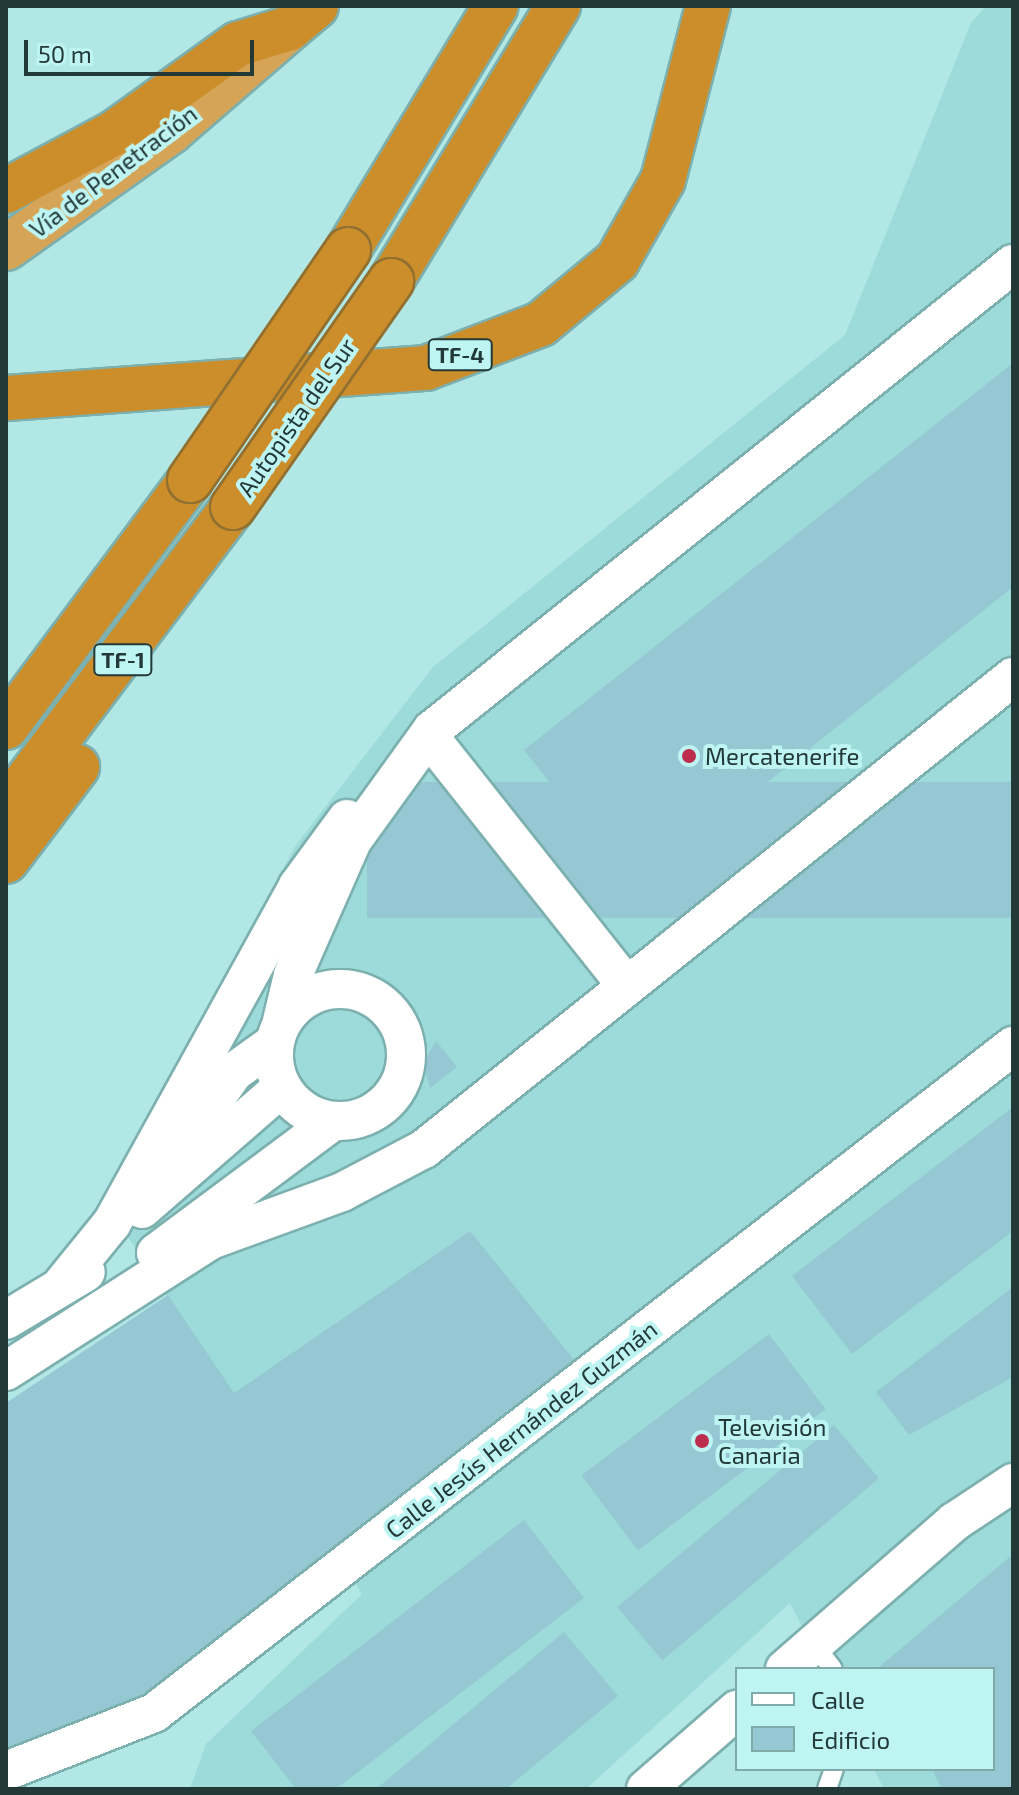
<!DOCTYPE html>
<meta charset="utf-8">
<style>
body{margin:0}
#map{position:relative;width:1019px;height:1795px;overflow:hidden;background:#b1e7e5;font-family:"Exo 2",sans-serif}
div>[style]{position:absolute}
[style*='--x']{left:calc(var(--x)*1px);top:calc(var(--y)*1px);width:calc(var(--w)*1px);rotate:calc(var(--a)*1deg)}
.built>*{inset:0;background:#9cdbd9}
.building>*{inset:0;background:#96c8d4;transform-origin:0 0}
.roads{filter:drop-shadow(2px 0 #7cb0af) drop-shadow(-2px 0 #7cb0af) drop-shadow(0 2px #7cb0af) drop-shadow(0 -2px #7cb0af)}
.service>*{height:18px;margin:-9px;padding:0 9px;transform-origin:9px;border-radius:9px;background:#fff}
.minor>*{height:38px;margin:-19px;padding:0 19px;transform-origin:19px;border-radius:19px;background:#fff}
.minor>.ring{margin:-19px;padding:0;box-sizing:content-box;background:none;border:38px solid #fff;border-radius:50%}
.trunk>*{height:44px;margin:-22px;padding:0 22px;transform-origin:22px;border-radius:22px;background:#d6a456}
.motorway>*{height:44px;margin:-22px;padding:0 22px;transform-origin:22px;border-radius:22px;background:#cc8d2b}
.bridges{filter:drop-shadow(2px 0 #917030) drop-shadow(-2px 0 #917030) drop-shadow(0 2px #917030) drop-shadow(0 -2px #917030)}
.motorway-bridge>*{height:44px;margin:-22px;padding:0 22px;transform-origin:22px;border-radius:22px;background:#cc8d2b}
.dots>*{width:22px;height:22px;translate:-50% -50%;box-sizing:border-box;border:4px solid #bef5f3;border-radius:50%}
span{translate:-50% -50%;white-space:nowrap;text-align:center;line-height:1.15;-webkit-text-stroke:8px #bef5f3;paint-order:stroke}
.shield-label span{padding:2px 6px;background:#bef5f3;border:2px solid;border-radius:6px;-webkit-text-stroke-width:0}
.shield-label{font-size:22px;color:#233938;font-weight:700}
.street-label{font-size:24px;color:#233938}
.poi-label{font-size:24px;color:#233938}
.left{translate:0 -50%;text-align:left}
.frame{position:absolute;inset:0;border:8px solid #233938;pointer-events:none}
.legend{position:absolute;left:735px;top:1667px;width:260px;height:104px;box-sizing:border-box;background:#bef5f3;border:2px solid #80aaa8;margin:0;padding:10px 14px;list-style:none;font-size:24px;color:#233938}
.legend li{display:flex;align-items:center;gap:16px;height:40px}
.legend b{width:40px;border:2px solid #80aaa8}
.scale{position:absolute;left:24px;top:40px;width:230px;height:36px;box-sizing:border-box;border:4px solid #233938;border-top:0;padding-left:10px;font-size:24px;line-height:28px;white-space:nowrap;color:#233938;-webkit-text-stroke:6px #bef5f3;paint-order:stroke}
</style>
<div id="map">
<div class="built">
<i style="clip-path:polygon(986px 6px,1013px 6px,1013px 1789px,884px 1789px,874px 1769px,993px 1769px,993px 1669px,824px 1669px,790px 1603px,586px 1789px,190px 1789px,206px 1744px,362px 1594px,104px 1200px,296px 845px,433px 667px,845px 335px,971px 23px)"></i>
</div>
<div class="building">
<i style="clip-path:polygon(1013px 363px,1013px 587px,634px 888px,524px 750px)"></i>
<i style="left:1013px;top:782px;width:136px;height:646px;rotate:90deg"></i>
<i style="clip-path:polygon(436px 1041px,457px 1067px,430px 1088px,423px 1063px)"></i>
<i style="clip-path:polygon(1013px 1107px,1013px 1231px,852px 1354px,792px 1276px)"></i>
<i style="clip-path:polygon(470px 1231px,575px 1361px,160px 1687px,111px 1716px,6px 1751px,6px 1403px,168px 1295px,234px 1393px)"></i>
<i style="clip-path:polygon(1013px 1287px,1013px 1377px,909px 1435px,876px 1392px)"></i>
<i style="left:769px;top:1334px;width:94px;height:235px;rotate:53deg"></i>
<i style="left:834px;top:1425px;width:70px;height:283px;rotate:50deg"></i>
<i style="clip-path:polygon(524px 1520px,584px 1598px,336px 1789px,296px 1789px,251px 1731px)"></i>
<i style="clip-path:polygon(1013px 1554px,1013px 1789px,942px 1789px,932px 1769px,993px 1769px,993px 1669px,879px 1667px)"></i>
<i style="clip-path:polygon(564px 1632px,618px 1696px,506px 1789px,376px 1789px)"></i>
</div>
<div class="roads">
<div class="service">
<i style="--x:814;--y:1644;--w:31;--a:53"></i>
<i style="--x:827;--y:1789;--w:21;--a:-71"></i>
</div>
<div class="minor">
<i style="--x:439;--y:749;--w:301;--a:51.6"></i>
<i class="ring" style="left:274px;top:989px;width:94px;height:94px"></i>
<i style="--x:282;--y:1021;--w:47;--a:-76.6"></i>
<i style="--x:293;--y:975;--w:146;--a:-66.2"></i>
<i style="--x:352;--y:841;--w:137;--a:-54.2"></i>
<i style="--x:432;--y:730;--w:745;--a:-38.73"></i>
<i style="--x:171;--y:1161;--w:109;--a:-54.7"></i>
<i style="--x:234;--y:1072;--w:49;--a:-35.9"></i>
<i style="--x:142;--y:1209;--w:184;--a:-41"></i>
<i style="--x:156;--y:1253;--w:221;--a:-36.7"></i>
<i style="--x:64;--y:1282;--w:76;--a:-50.9"></i>
<i style="--x:112;--y:1223;--w:385;--a:-61.1"></i>
<i style="--x:298;--y:886;--w:83;--a:-53.8"></i>
<i style="--x:6;--y:1320;--w:93;--a:-31"></i>
<i style="--x:6;--y:1371;--w:243;--a:-32.6"></i>
<i style="--x:211;--y:1240;--w:140;--a:-20.1"></i>
<i style="--x:342;--y:1192;--w:93;--a:-27.7"></i>
<i style="--x:424;--y:1149;--w:755;--a:-38.71"></i>
<i style="--x:785;--y:1669;--w:224;--a:-41"></i>
<i style="--x:954;--y:1522;--w:71;--a:-33.5"></i>
<i style="--x:6;--y:1771;--w:159;--a:-21.4"></i>
<i style="--x:154;--y:1713;--w:1088;--a:-37.83"></i>
<i style="--x:646;--y:1789;--w:121;--a:-41"></i>
</div>
<div class="trunk">
<i style="--x:6;--y:248;--w:202;--a:-35.3"></i>
<i style="--x:171;--y:131;--w:157;--a:-40.9"></i>
</div>
<div class="motorway">
<i style="--x:6;--y:191;--w:123;--a:-28.2"></i>
<i style="--x:114;--y:133;--w:153;--a:-35.7"></i>
<i style="--x:238;--y:44;--w:54;--a:-17.1"></i>
<i style="--x:290;--y:28;--w:34;--a:-40"></i>
<i style="--x:348;--y:250;--w:285;--a:-58.8"></i>
<i style="--x:391;--y:281;--w:322;--a:-58.7"></i>
<i style="--x:6;--y:398;--w:421;--a:-4.1"></i>
<i style="--x:426;--y:368;--w:123;--a:-20.9"></i>
<i style="--x:541;--y:324;--w:99;--a:-39.7"></i>
<i style="--x:617;--y:261;--w:93;--a:-60.4"></i>
<i style="--x:663;--y:180;--w:180;--a:-75.5"></i>
<i style="--x:6;--y:727;--w:308;--a:-53.3"></i>
<i style="--x:6;--y:808;--w:377;--a:-53"></i>
<i style="--x:6;--y:861;--w:118;--a:-52.9"></i>
</div>
</div>
<div class="bridges">
<div class="motorway-bridge">
<i style="--x:190;--y:480;--w:279;--a:-55.5"></i>
<i style="--x:233;--y:507;--w:276;--a:-55"></i>
</div>
</div>
<div class="dots">
<i style="left:689px;top:756px;background:#bd2d4d"></i>
<i style="left:702px;top:1441px;background:#bd2d4d"></i>
</div>
<div class="shield-label">
<span style="left:460px;top:355px">TF-4</span>
<span style="left:123px;top:660px">TF-1</span>
</div>
<div class="street-label">
<span style="left:113px;top:171px;rotate:-37deg">Vía de Penetración</span>
<span style="left:296px;top:417px;rotate:-55deg">Autopista del Sur</span>
<span style="left:521px;top:1429px;rotate:-38deg">Calle Jesús Hernández Guzmán</span>
</div>
<div class="poi-label">
<span class="left" style="left:705px;top:756px">Mercatenerife</span>
<span class="left" style="left:718px;top:1441px">Televisión<br>Canaria</span>
</div>
<div class="frame"></div>
<ul class="legend">
<li><b style="height:10px;background:#fff"></b>Calle</li>
<li><b style="height:22px;background:#96c8d4"></b>Edificio</li>
</ul>
<div class="scale">50 m</div>
</div>
